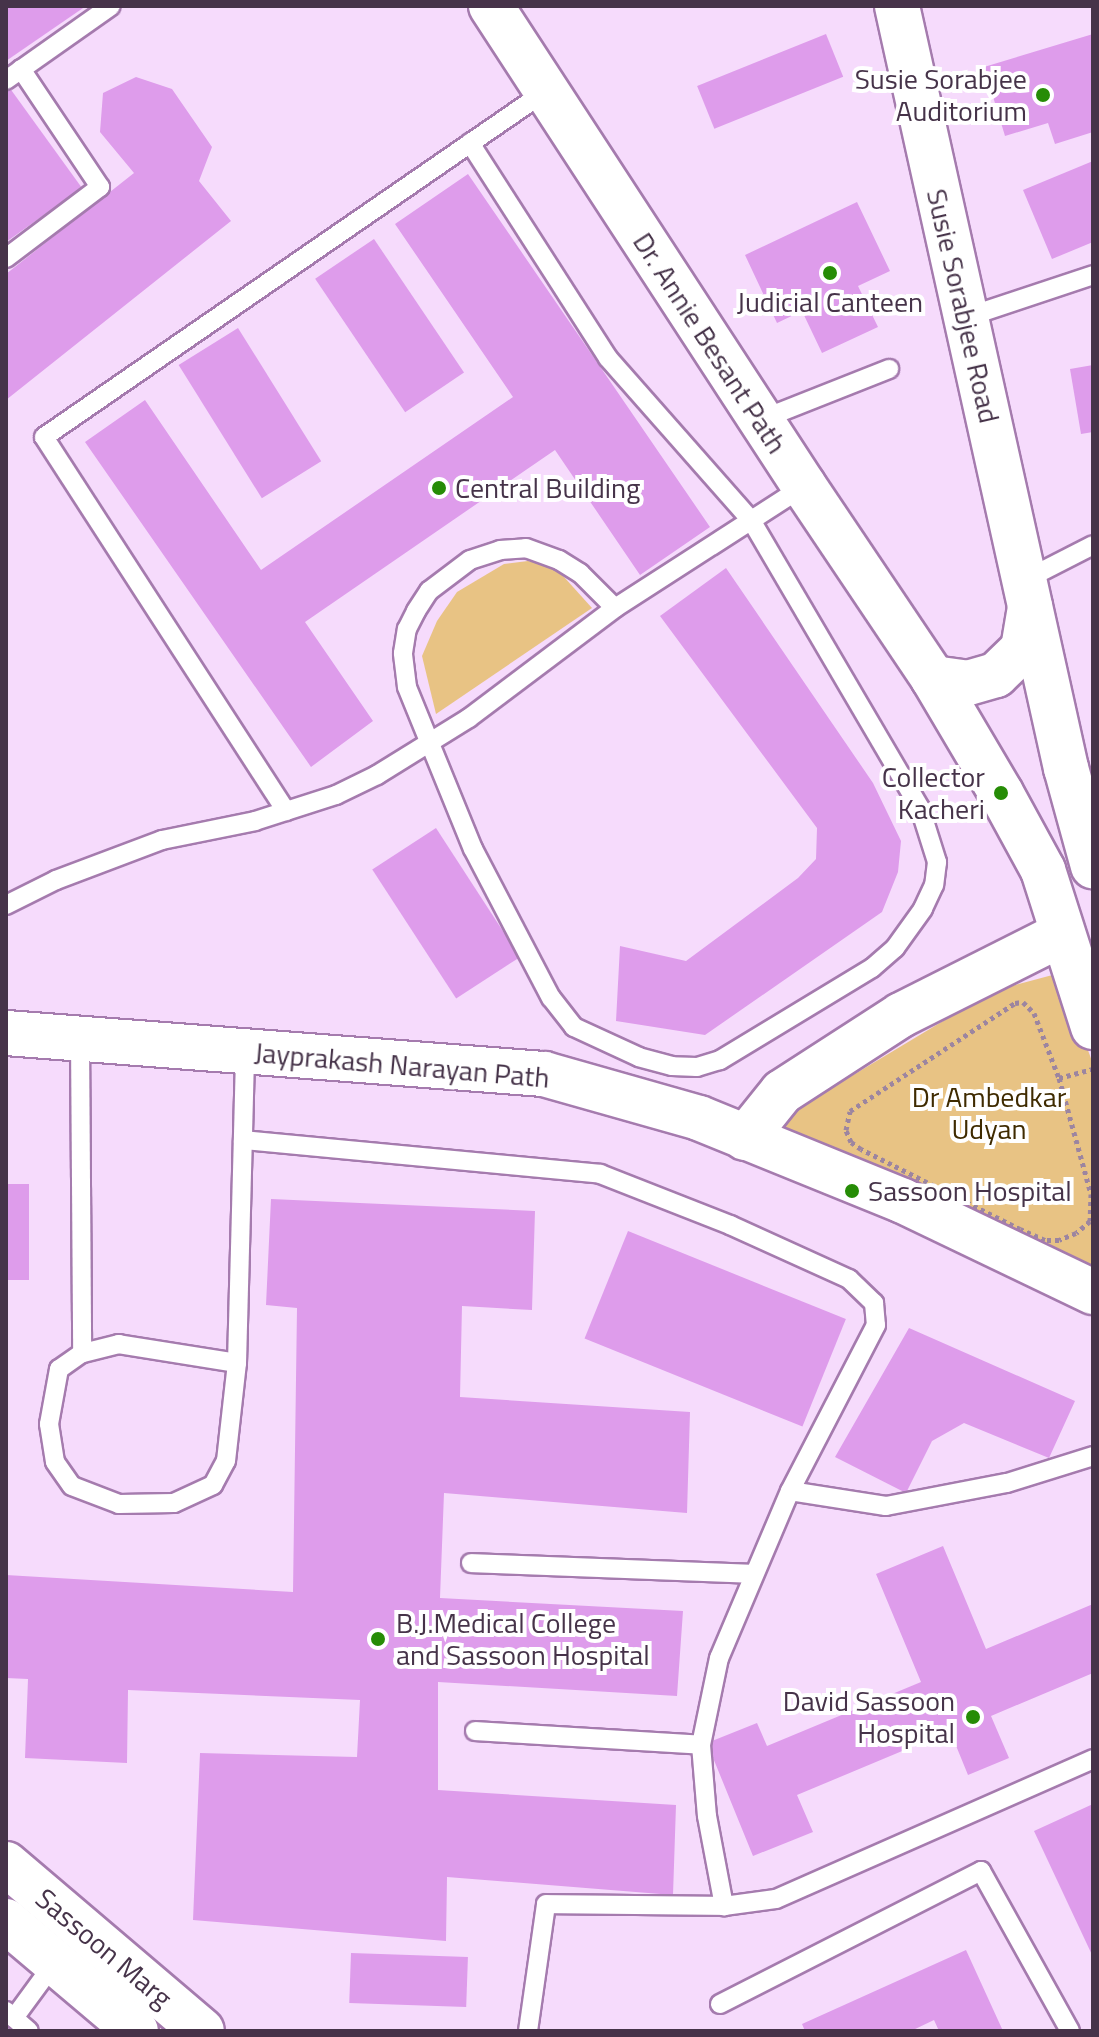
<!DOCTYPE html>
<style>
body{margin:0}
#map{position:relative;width:1099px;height:2037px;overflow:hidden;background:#f6dbfc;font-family:"Titillium Web",sans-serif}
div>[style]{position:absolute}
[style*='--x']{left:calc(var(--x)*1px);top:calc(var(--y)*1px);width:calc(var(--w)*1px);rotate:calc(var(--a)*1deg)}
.green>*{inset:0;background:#e8c384}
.building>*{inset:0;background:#de9ceb;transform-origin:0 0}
.path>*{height:5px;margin-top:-2.5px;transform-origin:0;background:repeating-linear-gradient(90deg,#9c85a0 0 4px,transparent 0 8px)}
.roads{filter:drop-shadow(2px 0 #a57bae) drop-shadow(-2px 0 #a57bae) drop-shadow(0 2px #a57bae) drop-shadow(0 -2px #a57bae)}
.service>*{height:18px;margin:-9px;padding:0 9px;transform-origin:9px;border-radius:9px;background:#fff}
.secondary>*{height:44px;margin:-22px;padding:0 22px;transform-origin:22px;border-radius:22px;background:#fff}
.dots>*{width:22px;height:22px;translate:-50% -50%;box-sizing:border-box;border:4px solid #fff;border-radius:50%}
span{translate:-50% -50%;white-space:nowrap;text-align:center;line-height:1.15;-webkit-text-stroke:8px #fff;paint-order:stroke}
.poi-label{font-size:28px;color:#463349}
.right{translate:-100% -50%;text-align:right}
.left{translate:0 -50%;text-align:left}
.street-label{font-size:28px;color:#463349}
.park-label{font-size:28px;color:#3f2b00}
.frame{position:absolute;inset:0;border:8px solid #463349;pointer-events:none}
</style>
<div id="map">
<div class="green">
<i style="clip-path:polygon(528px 561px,555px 567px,592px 608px,436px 714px,422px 656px,437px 621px,457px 592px,504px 564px)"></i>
<i style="clip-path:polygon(1060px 973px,1093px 1064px,1093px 1267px,773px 1135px,795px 1110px,993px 991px)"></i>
</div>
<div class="building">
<i style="clip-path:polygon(6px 6px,86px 6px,6px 61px)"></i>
<i style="left:826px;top:34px;width:46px;height:139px;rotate:68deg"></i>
<i style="clip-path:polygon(1093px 34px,1093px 132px,1055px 144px,1048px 123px,1005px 136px,984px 67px)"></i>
<i style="clip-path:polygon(136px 77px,172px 89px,212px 147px,199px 181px,231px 221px,6px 400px,6px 274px,134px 173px,100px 132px,103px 93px)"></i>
<i style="clip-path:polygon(9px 87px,82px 188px,6px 242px,6px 88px)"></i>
<i style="clip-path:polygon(1093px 161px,1093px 242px,1052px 259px,1023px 190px)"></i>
<i style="clip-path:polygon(468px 174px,710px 527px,640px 575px,555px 450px,305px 622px,373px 721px,311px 767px,85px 442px,145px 400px,261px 570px,513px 397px,395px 224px)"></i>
<i style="clip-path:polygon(857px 202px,890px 271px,858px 286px,878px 327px,822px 353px,802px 311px,777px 323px,745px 255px)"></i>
<i style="left:374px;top:239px;width:161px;height:71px;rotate:56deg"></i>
<i style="left:238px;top:328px;width:157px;height:70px;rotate:58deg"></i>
<i style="clip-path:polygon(1093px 365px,1093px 432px,1081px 434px,1070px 369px)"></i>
<i style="clip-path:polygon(726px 568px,873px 783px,901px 841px,898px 872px,882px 912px,705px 1035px,616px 1021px,620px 946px,686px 961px,798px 878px,816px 859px,817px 828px,660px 616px)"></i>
<i style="left:436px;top:828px;width:154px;height:76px;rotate:57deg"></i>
<i style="left:6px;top:1184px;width:23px;height:96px"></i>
<i style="clip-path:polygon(271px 1199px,535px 1211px,532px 1310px,462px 1306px,460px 1397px,690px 1412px,687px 1513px,444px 1493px,440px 1598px,683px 1611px,677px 1696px,438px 1682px,438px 1790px,676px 1805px,673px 1895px,447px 1877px,446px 1941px,193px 1920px,200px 1753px,357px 1757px,360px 1700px,128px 1690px,127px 1763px,25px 1758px,28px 1679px,6px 1678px,6px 1575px,293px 1592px,297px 1308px,266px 1305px)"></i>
<i style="left:628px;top:1231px;width:235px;height:116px;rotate:22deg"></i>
<i style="clip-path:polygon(909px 1328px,1075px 1401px,1049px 1458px,964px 1423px,932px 1441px,906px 1493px,835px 1457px)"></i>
<i style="clip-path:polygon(943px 1546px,986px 1649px,1093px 1604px,1093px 1673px,991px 1716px,1009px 1758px,968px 1775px,950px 1731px,797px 1795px,813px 1832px,753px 1856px,707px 1743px,757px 1723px,767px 1746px,921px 1682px,876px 1574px)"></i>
<i style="clip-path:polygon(1093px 1804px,1093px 1957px,1034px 1831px)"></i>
<i style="clip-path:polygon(966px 1950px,1003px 2031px,939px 2031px,934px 2020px,911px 2031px,805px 2031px,802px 2024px)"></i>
<i style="left:351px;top:1953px;width:117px;height:50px;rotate:2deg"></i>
</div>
<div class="path">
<i style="--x:1023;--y:1002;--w:16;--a:45"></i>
<i style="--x:1034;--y:1013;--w:70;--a:69"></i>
<i style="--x:1059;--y:1078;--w:120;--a:74.6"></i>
<i style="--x:1091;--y:1194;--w:27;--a:92"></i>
<i style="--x:1090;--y:1221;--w:18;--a:139"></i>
<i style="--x:1076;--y:1233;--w:18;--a:158"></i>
<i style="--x:1059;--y:1240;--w:14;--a:180"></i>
<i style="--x:1045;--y:1240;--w:27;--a:-156"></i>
<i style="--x:1020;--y:1229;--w:178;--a:-153.3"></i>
<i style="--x:861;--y:1149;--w:12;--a:-145"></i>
<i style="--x:851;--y:1142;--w:13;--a:-113"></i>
<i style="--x:846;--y:1130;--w:19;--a:-78"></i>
<i style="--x:850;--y:1111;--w:197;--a:-33.2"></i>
<i style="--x:1015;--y:1003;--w:8;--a:-7"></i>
<i style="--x:1059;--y:1078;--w:35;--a:-15"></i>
</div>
<div class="roads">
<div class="service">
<i style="--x:6;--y:80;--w:128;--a:-35.2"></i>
<i style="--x:470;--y:143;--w:255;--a:57.3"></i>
<i style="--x:608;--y:358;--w:216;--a:48.6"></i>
<i style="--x:751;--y:520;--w:334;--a:59.6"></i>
<i style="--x:920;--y:808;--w:57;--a:72.5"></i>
<i style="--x:937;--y:862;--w:23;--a:97"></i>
<i style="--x:934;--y:885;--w:26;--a:115"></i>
<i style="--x:923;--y:909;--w:48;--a:125.7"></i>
<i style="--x:895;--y:948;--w:30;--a:139"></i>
<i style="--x:872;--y:968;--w:178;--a:148.8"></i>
<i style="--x:720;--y:1060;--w:24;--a:163"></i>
<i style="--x:697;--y:1067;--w:25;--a:-178"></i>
<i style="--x:672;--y:1066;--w:34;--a:-165"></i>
<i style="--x:639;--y:1057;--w:72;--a:-155.2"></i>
<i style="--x:574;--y:1027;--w:37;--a:-128"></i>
<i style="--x:551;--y:998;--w:168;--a:-117.6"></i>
<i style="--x:473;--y:849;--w:175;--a:-112.2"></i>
<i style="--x:407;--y:687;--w:34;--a:-97"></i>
<i style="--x:403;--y:653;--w:24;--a:-81"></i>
<i style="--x:407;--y:629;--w:20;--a:-63"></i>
<i style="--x:416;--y:611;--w:24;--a:-57"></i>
<i style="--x:429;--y:591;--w:51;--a:-37.1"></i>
<i style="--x:470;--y:560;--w:32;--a:-18"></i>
<i style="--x:500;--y:550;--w:26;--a:-4"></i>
<i style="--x:526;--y:548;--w:35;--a:20"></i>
<i style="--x:559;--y:560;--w:25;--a:32"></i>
<i style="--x:580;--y:573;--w:49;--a:45"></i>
<i style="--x:6;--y:258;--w:118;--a:-37.1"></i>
<i style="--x:100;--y:187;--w:142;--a:-123.8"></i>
<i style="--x:967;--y:317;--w:133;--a:-18.4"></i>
<i style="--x:760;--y:420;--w:139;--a:-21.6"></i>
<i style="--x:1025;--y:580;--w:76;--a:-27.2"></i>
<i style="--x:286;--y:811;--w:445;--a:-122.9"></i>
<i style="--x:44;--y:437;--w:610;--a:-34.58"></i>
<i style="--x:6;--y:905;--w:56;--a:-26.6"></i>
<i style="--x:56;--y:880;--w:113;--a:-20.7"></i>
<i style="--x:162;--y:840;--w:95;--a:-11.5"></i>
<i style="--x:255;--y:821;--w:85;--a:-17.8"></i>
<i style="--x:336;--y:795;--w:46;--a:-26"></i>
<i style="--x:377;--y:775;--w:108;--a:-31.8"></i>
<i style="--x:469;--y:718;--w:183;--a:-37"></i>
<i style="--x:615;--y:608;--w:225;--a:-32.8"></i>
<i style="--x:80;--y:1038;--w:315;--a:89.6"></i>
<i style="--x:243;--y:1140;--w:359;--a:5.4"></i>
<i style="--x:600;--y:1174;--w:140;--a:21.4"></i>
<i style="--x:730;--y:1225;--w:131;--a:24.4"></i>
<i style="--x:849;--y:1279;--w:35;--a:44"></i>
<i style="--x:874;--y:1303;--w:22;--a:85"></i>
<i style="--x:876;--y:1325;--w:187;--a:117.4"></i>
<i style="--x:790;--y:1491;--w:181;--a:113"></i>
<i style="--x:719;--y:1658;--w:89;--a:101.7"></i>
<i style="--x:701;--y:1745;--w:71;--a:85.2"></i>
<i style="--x:707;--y:1816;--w:92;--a:79.3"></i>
<i style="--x:724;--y:1906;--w:52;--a:-7.7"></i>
<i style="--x:776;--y:1899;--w:347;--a:-23.8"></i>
<i style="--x:237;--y:1363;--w:120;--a:-170.9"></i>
<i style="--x:119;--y:1344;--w:38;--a:166"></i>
<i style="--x:82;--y:1353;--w:28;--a:145"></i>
<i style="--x:59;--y:1369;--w:56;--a:100.3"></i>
<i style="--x:49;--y:1424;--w:38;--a:81"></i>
<i style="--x:55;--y:1462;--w:29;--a:55"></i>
<i style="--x:72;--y:1486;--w:50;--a:21"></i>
<i style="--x:119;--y:1504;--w:55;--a:-1"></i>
<i style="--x:174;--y:1503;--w:43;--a:-24.8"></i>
<i style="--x:213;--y:1485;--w:27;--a:-62"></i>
<i style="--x:226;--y:1461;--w:99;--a:-83.6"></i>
<i style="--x:237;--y:1363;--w:312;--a:-88.5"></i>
<i style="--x:790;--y:1491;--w:97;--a:8.9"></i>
<i style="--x:886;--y:1506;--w:123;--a:-10.8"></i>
<i style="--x:1007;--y:1483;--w:90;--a:-17.4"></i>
<i style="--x:471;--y:1563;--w:283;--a:2.2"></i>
<i style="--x:475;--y:1731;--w:226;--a:3.5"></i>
<i style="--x:720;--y:2004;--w:293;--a:-27"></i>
<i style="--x:981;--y:1871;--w:183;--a:60.9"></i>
<i style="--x:6;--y:2011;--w:30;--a:41"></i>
<i style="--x:14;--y:2018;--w:69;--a:-53.8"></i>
<i style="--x:528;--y:2031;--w:128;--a:-81.9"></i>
<i style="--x:546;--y:1904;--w:178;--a:0.6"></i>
</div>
<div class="secondary">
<i style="--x:491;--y:6;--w:573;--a:56.89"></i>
<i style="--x:804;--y:486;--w:231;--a:56.1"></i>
<i style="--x:933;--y:678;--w:134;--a:59.4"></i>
<i style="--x:1001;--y:793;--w:88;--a:61.4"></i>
<i style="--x:1043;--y:870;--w:165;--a:72.3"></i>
<i style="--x:897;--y:6;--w:781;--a:77.5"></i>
<i style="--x:1066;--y:768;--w:102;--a:74.6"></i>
<i style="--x:933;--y:678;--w:35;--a:8"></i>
<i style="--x:968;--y:683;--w:29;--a:-16"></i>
<i style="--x:996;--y:675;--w:37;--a:-44"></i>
<i style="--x:1023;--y:649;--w:43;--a:-80.5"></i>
<i style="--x:6;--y:1033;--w:540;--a:4.36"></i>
<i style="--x:544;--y:1074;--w:161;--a:15.8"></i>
<i style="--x:699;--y:1118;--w:220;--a:22.1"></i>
<i style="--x:903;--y:1201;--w:211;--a:25.6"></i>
<i style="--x:745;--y:1138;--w:59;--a:-51.2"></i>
<i style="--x:782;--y:1092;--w:142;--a:-32.9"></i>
<i style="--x:901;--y:1015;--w:180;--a:-26.7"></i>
<i style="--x:6;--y:1864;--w:257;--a:40.4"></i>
<i style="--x:6;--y:1921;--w:170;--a:40.2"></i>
</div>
</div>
<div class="dots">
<i style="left:1043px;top:95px;background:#268c06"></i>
<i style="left:830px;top:273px;background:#268c06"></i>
<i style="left:439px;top:488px;background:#268c06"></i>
<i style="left:1001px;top:793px;background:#268c06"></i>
<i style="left:852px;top:1191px;background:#268c06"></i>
<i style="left:378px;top:1639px;background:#268c06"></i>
<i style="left:973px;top:1717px;background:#268c06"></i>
</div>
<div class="poi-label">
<span class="right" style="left:1027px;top:95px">Susie Sorabjee<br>Auditorium</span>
<span style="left:830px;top:302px">Judicial Canteen</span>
<span class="left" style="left:455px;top:488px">Central Building</span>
<span class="right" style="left:985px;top:793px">Collector<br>Kacheri</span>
<span class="left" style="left:868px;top:1191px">Sassoon Hospital</span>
<span class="left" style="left:396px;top:1639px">B.J.Medical College<br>and Sassoon Hospital</span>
<span class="right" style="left:955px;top:1717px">David Sassoon<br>Hospital</span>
</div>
<div class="street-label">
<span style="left:963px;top:306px;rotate:77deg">Susie Sorabjee Road</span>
<span style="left:710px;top:343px;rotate:57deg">Dr. Annie Besant Path</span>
<span style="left:402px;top:1065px;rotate:5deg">Jayprakash Narayan Path</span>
<span style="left:104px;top:1948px;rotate:40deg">Sassoon Marg</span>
</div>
<div class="park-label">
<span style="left:989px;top:1113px">Dr Ambedkar<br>Udyan</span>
</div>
<div class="frame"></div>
</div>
